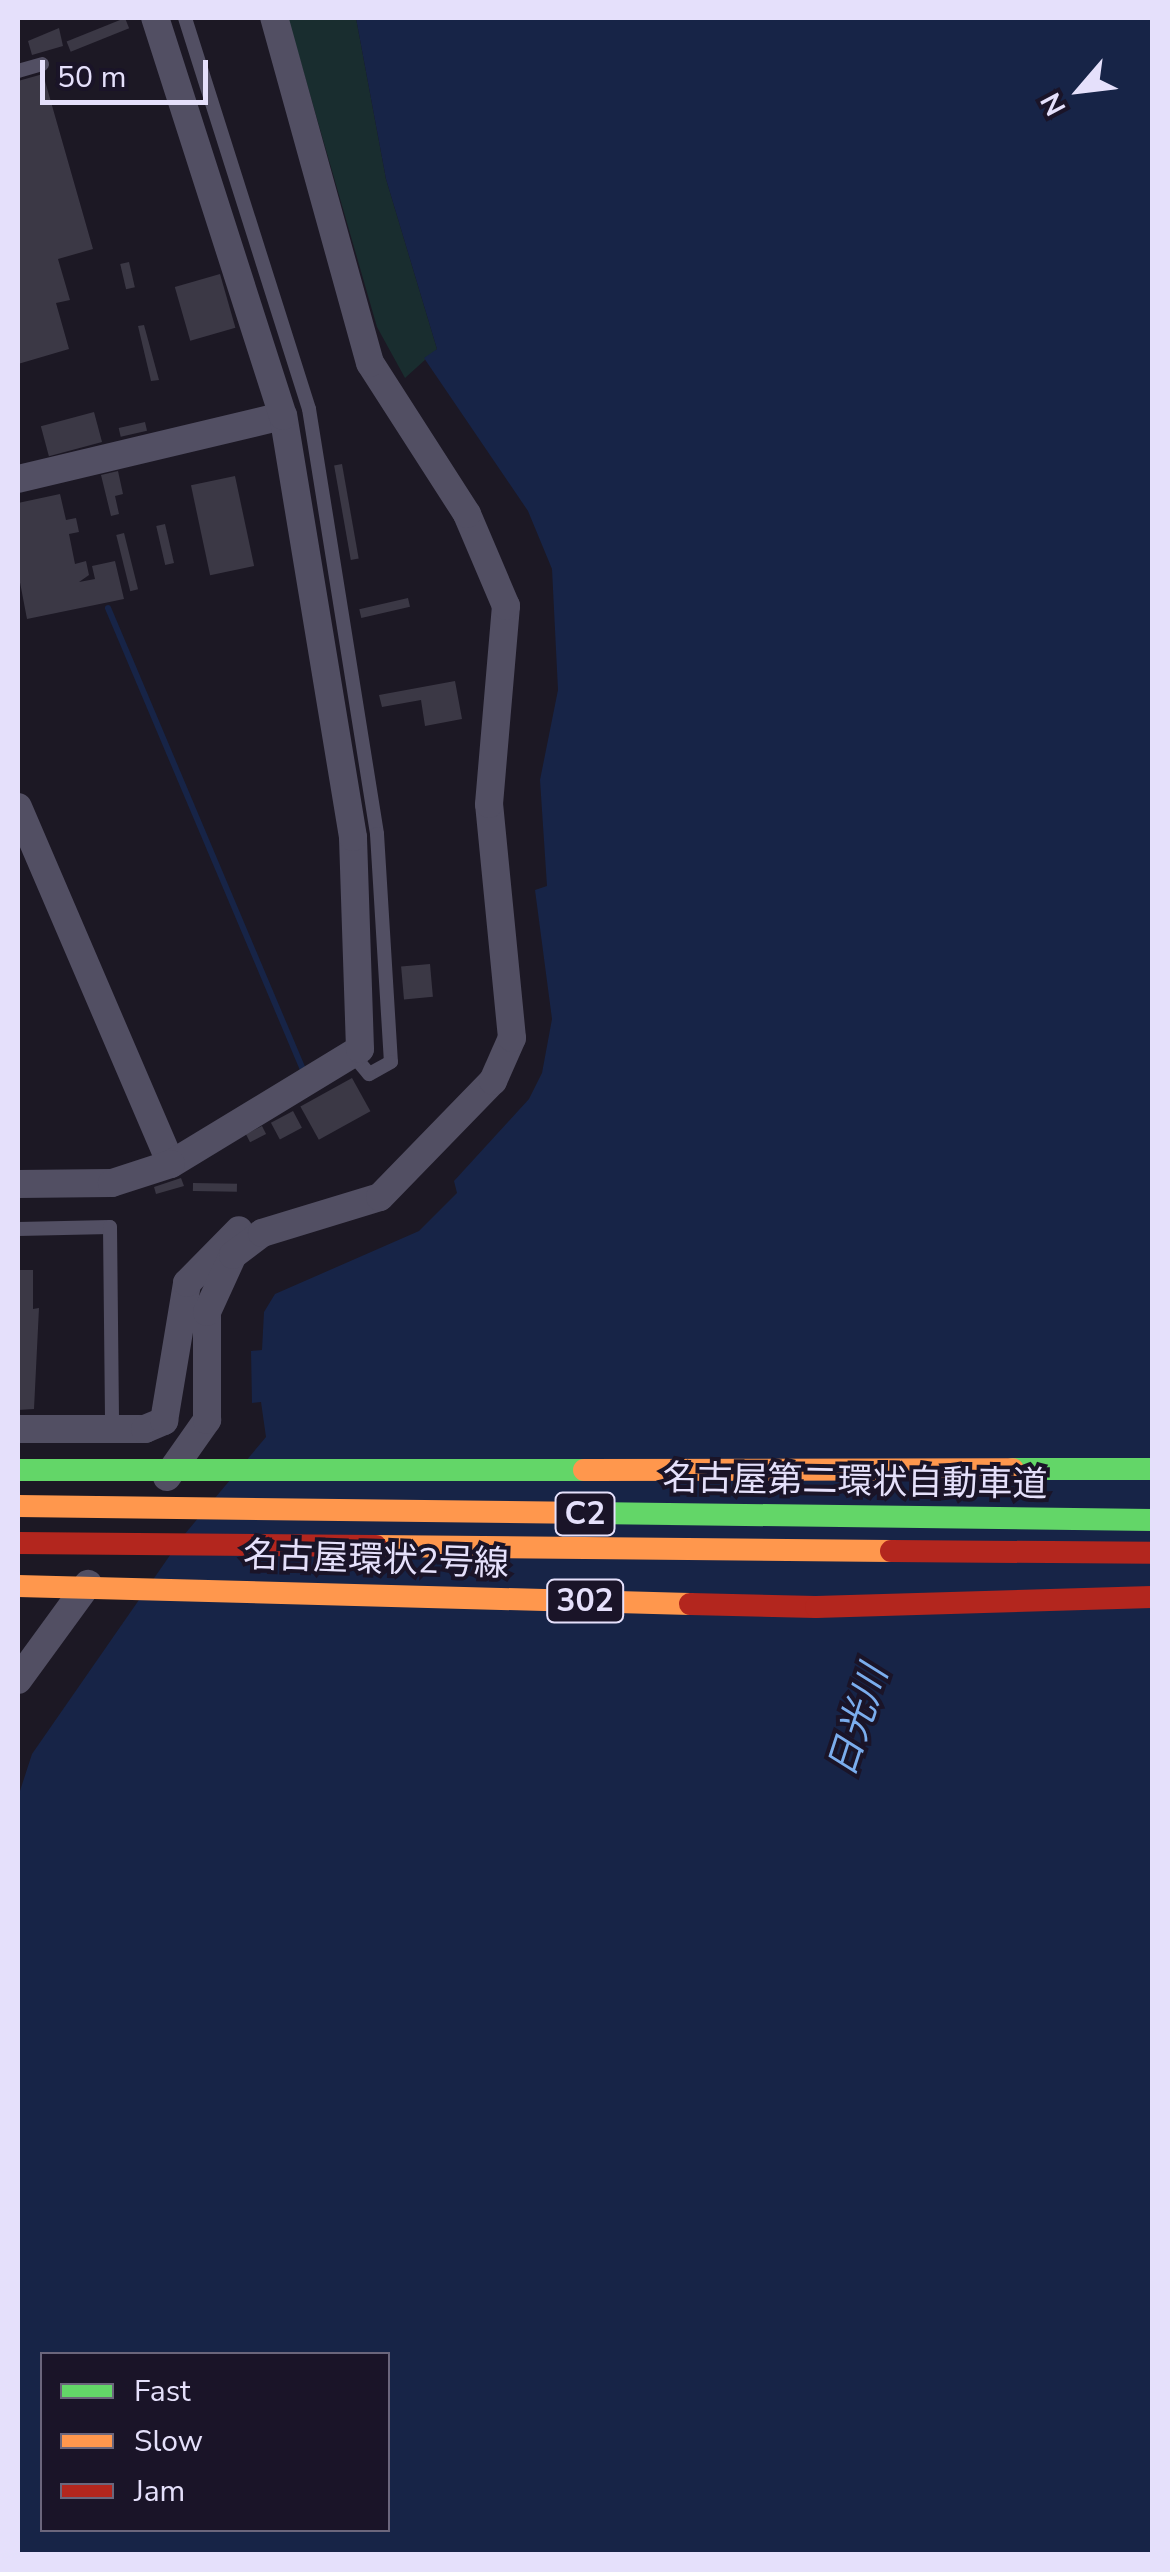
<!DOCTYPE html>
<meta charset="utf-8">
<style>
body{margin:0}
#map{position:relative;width:1170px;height:2572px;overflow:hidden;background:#1c1824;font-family:"Nunito Sans","Noto Sans JP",sans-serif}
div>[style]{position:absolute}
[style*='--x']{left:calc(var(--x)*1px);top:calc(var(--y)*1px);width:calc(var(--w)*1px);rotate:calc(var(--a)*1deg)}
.green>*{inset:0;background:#192d2f}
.water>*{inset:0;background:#172447}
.stream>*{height:6px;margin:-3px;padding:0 3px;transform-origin:3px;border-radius:3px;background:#172447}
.building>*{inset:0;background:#3b3845;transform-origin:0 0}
.lane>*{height:14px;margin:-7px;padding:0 7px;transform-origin:7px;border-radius:7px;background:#524f63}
.street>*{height:28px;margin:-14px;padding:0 14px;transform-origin:14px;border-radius:14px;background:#524f63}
.fast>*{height:22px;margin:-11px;padding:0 11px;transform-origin:11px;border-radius:11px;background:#63d668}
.slow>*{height:22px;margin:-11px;padding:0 11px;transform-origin:11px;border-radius:11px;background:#ff974d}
.jam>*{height:22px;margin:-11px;padding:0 11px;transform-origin:11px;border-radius:11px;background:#b3261e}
span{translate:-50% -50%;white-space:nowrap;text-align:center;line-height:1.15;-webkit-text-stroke:8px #1a1428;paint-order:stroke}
.shield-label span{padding:2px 8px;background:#1a1428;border:2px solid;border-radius:8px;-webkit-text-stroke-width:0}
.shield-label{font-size:32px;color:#e5e0fb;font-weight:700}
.street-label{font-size:35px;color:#e5e0fb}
.water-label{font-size:38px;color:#7baded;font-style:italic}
.frame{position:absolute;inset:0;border:20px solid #e5e0fb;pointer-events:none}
.legend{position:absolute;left:40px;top:2352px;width:350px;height:180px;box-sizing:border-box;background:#1a1428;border:2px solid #6b667c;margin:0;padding:12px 18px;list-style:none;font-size:30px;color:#e5e0fb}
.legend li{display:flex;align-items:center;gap:20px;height:50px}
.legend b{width:50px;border:2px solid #6b667c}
.north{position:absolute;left:1030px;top:40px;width:100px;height:100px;-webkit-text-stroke:8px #1a1428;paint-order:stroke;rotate:242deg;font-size:28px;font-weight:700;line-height:40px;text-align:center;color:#e5e0fb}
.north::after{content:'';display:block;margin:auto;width:35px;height:45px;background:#e5e0fb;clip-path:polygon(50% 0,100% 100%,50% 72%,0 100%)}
.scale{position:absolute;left:40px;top:60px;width:168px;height:45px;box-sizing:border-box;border:5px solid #e5e0fb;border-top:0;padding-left:12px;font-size:30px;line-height:35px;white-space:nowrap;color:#e5e0fb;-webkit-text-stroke:8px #1a1428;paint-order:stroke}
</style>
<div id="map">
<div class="green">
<i style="clip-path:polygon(288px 18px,356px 18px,386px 179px,437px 349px,405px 378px,377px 327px)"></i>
</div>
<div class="water">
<i style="clip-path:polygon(evenodd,356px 18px,1152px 18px,1152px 2554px,18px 2554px,18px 1797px,32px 1754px,184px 1535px,266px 1437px,261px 1402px,252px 1403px,251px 1351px,262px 1350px,264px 1312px,275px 1294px,419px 1231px,457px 1193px,454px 1181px,529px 1099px,542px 1073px,552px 1019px,535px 890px,547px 886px,540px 780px,558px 690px,552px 569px,528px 511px,424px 358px,437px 349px,386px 179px,356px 18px,42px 2354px,388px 2354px,388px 2530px,42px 2530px,42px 2354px)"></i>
</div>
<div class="stream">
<i style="--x:108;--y:608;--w:504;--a:67.1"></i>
</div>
<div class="building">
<i style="left:125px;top:18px;width:11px;height:63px;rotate:68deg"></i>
<i style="clip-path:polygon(59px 28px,63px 46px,32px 55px,28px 41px)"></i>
<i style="clip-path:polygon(43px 74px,93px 249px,58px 259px,70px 300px,56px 303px,69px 349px,18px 364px,18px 81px)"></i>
<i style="left:129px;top:262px;width:26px;height:9px;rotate:77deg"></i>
<i style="left:220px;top:274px;width:56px;height:47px;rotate:74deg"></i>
<i style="clip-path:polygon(144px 325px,159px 380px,151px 381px,138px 326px)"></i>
<i style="left:94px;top:412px;width:31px;height:55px;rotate:75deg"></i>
<i style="left:145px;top:422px;width:9px;height:27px;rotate:77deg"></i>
<i style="left:342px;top:464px;width:96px;height:8px;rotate:80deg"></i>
<i style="clip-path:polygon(118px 471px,123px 494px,115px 496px,119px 514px,111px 516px,101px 475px)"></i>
<i style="left:235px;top:476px;width:92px;height:45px;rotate:78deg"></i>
<i style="clip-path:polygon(60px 494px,66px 520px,76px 518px,79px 532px,69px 534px,75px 564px,86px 561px,89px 575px,79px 582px,95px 579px,92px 566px,115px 561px,124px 599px,27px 619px,18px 572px,18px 503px)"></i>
<i style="left:165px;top:524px;width:40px;height:9px;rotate:77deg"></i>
<i style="left:124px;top:533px;width:58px;height:8px;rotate:76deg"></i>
<i style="left:408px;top:598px;width:9px;height:50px;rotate:77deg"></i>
<i style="clip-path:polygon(455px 681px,462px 719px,425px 726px,421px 700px,382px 707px,379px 695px)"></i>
<i style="left:430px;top:964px;width:33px;height:29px;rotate:85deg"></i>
<i style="left:352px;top:1078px;width:38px;height:59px;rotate:61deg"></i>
<i style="left:293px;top:1111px;width:19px;height:25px;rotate:62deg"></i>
<i style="left:262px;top:1126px;width:9px;height:18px;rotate:63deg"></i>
<i style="clip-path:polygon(181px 1178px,184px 1186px,156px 1194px,154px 1187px)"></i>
<i style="left:193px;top:1183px;width:44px;height:8px;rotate:1deg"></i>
<i style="clip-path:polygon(18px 1270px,33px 1270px,33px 1309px,39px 1308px,34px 1409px,18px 1410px)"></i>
</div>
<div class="lane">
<i style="--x:185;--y:18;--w:410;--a:72.4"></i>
<i style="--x:309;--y:409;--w:430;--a:80.9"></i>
<i style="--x:377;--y:834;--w:228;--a:86.5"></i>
<i style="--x:391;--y:1062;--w:25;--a:151"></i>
<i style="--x:369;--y:1074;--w:26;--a:-130"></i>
<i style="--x:18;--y:71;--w:25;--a:-16"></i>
<i style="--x:18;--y:1229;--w:92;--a:-1.2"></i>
<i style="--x:110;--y:1227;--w:203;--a:89.4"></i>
</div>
<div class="street">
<i style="--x:18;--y:479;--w:272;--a:-13.4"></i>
<i style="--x:18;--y:807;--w:388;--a:66.8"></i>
<i style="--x:171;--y:1164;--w:221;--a:-31.3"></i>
<i style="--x:360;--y:1049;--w:212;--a:-91.9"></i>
<i style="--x:353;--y:837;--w:427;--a:-99.4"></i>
<i style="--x:283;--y:416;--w:418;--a:-107.8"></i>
<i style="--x:18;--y:1184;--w:94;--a:-0.6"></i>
<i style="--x:112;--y:1183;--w:62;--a:-17.9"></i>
<i style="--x:18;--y:1429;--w:127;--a:0"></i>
<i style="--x:145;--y:1429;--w:21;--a:-23"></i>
<i style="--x:164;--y:1421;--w:140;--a:-80.5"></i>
<i style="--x:187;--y:1283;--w:74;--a:-45.5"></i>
<i style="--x:167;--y:1477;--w:70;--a:-54.9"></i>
<i style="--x:207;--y:1420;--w:108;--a:-90"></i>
<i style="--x:207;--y:1312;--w:63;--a:-65.5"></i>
<i style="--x:233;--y:1255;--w:36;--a:-37"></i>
<i style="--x:262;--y:1233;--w:123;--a:-17"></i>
<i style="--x:380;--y:1197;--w:162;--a:-45.8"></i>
<i style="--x:493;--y:1081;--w:47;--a:-66.2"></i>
<i style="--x:512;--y:1038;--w:235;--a:-95.6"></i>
<i style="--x:489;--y:804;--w:199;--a:-85.1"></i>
<i style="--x:506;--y:606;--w:100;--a:-113"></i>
<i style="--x:467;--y:514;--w:179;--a:-122.7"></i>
<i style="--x:370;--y:363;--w:358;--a:-105.5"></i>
<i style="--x:18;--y:1680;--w:119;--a:-53.9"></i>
</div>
<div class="fast">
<i style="--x:1013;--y:1469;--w:139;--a:0"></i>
<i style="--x:18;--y:1470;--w:566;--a:0"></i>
<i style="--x:591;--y:1513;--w:561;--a:0.71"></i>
</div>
<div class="slow">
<i style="--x:584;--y:1470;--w:429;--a:-0.1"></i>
<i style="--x:18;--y:1506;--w:573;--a:0.7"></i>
<i style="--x:376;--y:1546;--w:515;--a:0.56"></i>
<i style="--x:18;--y:1586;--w:672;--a:1.53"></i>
</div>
<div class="jam">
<i style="--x:18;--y:1543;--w:358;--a:0.5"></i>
<i style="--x:891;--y:1551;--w:261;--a:0.4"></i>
<i style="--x:690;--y:1604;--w:126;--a:1.4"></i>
<i style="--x:816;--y:1607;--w:336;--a:-1.7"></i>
</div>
<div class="shield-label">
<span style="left:585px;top:1514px">C2</span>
<span style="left:585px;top:1601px">302</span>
</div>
<div class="street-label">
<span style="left:855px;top:1482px;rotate:1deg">名古屋第二環状自動車道</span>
<span style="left:376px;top:1560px;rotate:2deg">名古屋環状2号線</span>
</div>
<div class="water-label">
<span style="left:858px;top:1721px;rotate:-72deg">日光川</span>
</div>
<div class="frame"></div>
<ul class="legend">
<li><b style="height:12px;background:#63d668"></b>Fast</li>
<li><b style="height:12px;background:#ff974d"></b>Slow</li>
<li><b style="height:12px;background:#b3261e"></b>Jam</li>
</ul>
<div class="north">N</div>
<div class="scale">50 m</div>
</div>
